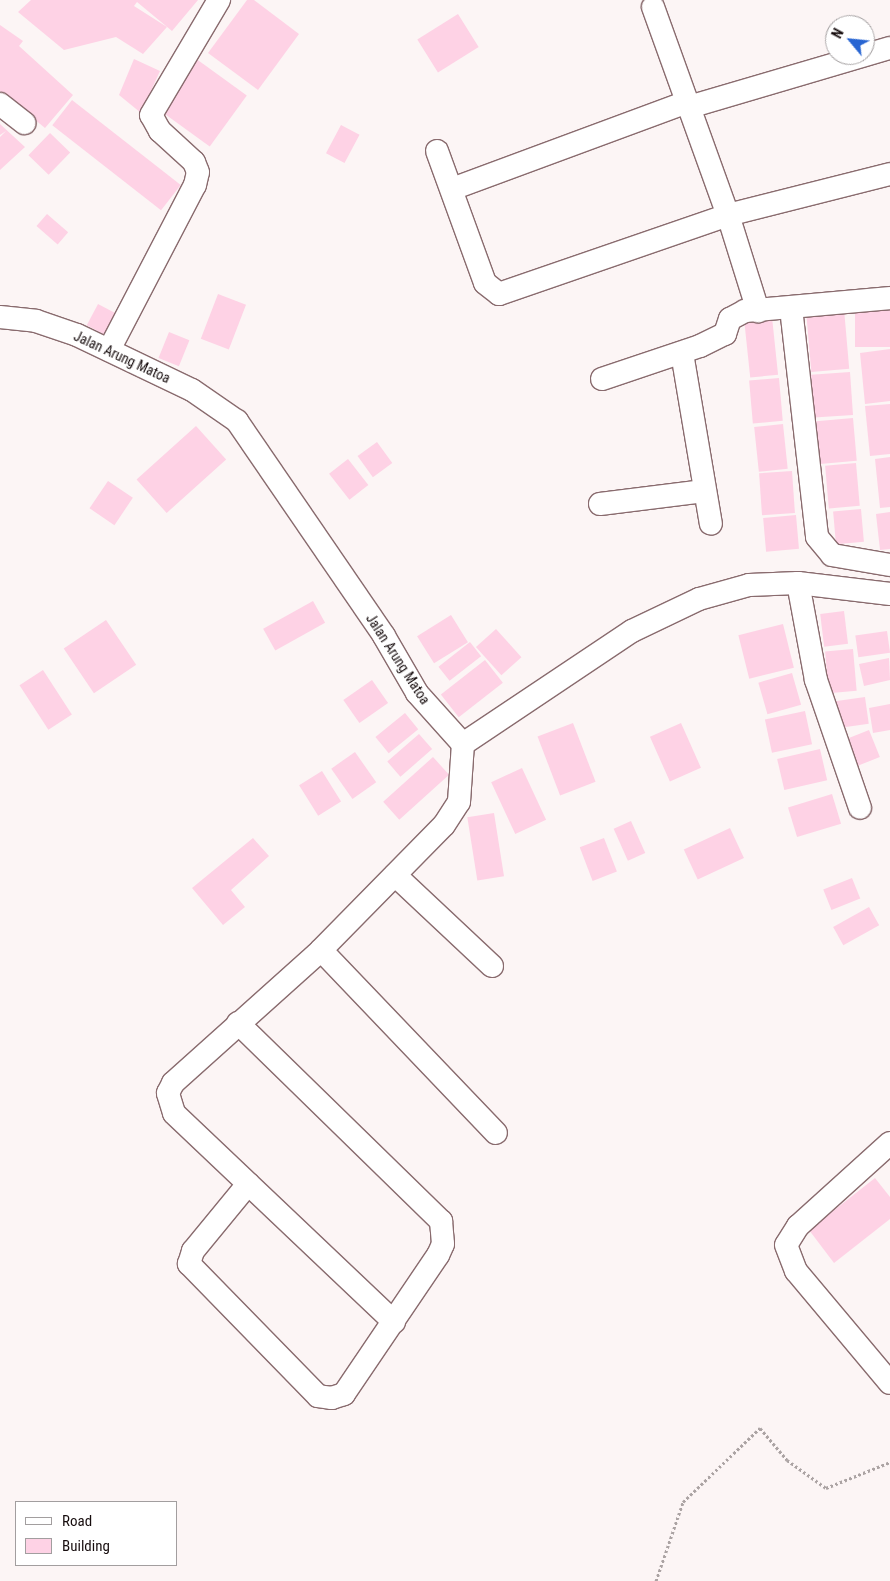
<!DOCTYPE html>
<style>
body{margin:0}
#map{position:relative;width:890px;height:1581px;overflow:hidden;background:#fcf5f5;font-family:"Roboto Condensed",sans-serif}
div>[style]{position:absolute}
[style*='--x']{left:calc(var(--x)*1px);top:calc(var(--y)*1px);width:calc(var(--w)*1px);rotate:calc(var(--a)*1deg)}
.building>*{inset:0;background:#fed2e5;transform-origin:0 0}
.path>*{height:3px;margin-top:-1.5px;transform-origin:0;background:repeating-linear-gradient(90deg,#aba3a3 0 2.5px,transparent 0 5px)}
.roads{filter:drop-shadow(1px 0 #896b6e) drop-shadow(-1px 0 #896b6e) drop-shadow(0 1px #896b6e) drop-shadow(0 -1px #896b6e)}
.street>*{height:22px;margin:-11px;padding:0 11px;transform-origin:11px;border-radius:11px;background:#fff}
span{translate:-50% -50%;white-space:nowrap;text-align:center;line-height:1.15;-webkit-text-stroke:4.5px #fff;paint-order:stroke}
.street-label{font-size:14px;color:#170d0e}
.legend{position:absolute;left:15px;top:1501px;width:162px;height:65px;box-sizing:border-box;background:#fff;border:1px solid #a29e9f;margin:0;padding:6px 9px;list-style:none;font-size:15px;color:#170d0e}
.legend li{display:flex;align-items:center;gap:10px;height:25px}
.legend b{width:25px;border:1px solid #a29e9f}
.north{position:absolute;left:825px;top:15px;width:50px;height:50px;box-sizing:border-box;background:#fff;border:1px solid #a29e9f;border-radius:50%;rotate:298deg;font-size:14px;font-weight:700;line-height:20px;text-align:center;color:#170d0e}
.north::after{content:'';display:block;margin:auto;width:18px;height:22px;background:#2865d2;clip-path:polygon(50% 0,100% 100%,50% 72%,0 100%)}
</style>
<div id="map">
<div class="building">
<i style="clip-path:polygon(31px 0,198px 0,172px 31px,137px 2px,134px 6px,167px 27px,143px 54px,116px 37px,64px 50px,18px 12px)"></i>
<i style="clip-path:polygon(247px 0,254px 0,299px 34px,258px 90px,208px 53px)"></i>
<i style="left:458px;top:14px;width:39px;height:48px;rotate:58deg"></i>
<i style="clip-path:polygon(0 25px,23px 41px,19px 46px,73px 95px,45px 128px,0 91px)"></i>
<i style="left:195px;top:58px;width:64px;height:63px;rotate:36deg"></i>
<i style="clip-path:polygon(134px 59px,160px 71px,141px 113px,119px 95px)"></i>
<i style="left:72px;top:100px;width:138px;height:32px;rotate:38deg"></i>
<i style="clip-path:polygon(0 124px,25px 147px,0 170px,0 137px,6px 131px,0 135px)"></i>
<i style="left:341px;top:125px;width:21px;height:32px;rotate:28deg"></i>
<i style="left:50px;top:133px;width:28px;height:31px;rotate:44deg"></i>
<i style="left:47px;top:214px;width:28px;height:16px;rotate:41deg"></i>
<i style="left:218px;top:294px;width:30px;height:48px;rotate:21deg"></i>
<i style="left:98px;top:304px;width:21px;height:24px;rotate:28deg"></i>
<i style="left:890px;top:305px;width:42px;height:35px;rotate:90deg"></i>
<i style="left:844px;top:309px;width:60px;height:38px;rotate:85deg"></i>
<i style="left:772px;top:317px;width:58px;height:28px;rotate:84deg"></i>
<i style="left:169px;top:332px;width:22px;height:28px;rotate:22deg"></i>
<i style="clip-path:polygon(890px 349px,890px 401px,865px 404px,860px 353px)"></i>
<i style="left:850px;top:372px;width:43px;height:39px;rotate:86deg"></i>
<i style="left:779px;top:378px;width:43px;height:30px;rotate:85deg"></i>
<i style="clip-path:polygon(890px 404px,890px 454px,870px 456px,865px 406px)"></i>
<i style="left:853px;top:418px;width:43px;height:37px;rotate:85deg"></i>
<i style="left:783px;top:424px;width:45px;height:29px;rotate:84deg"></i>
<i style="left:196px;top:426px;width:45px;height:80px;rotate:48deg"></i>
<i style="left:377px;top:442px;width:26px;height:24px;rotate:54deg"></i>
<i style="clip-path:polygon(890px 457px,890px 507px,880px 508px,875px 459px)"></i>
<i style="left:348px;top:459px;width:33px;height:24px;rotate:52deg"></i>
<i style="left:856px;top:463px;width:43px;height:31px;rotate:85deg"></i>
<i style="left:792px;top:471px;width:42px;height:33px;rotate:86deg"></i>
<i style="left:108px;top:481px;width:30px;height:33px;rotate:34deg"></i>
<i style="left:861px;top:509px;width:33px;height:28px;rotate:85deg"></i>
<i style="clip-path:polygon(890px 512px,890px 549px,880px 550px,876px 514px)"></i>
<i style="left:796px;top:515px;width:34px;height:33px;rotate:85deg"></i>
<i style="left:313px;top:601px;width:25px;height:57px;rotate:61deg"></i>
<i style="left:844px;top:611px;width:33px;height:24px;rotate:83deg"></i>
<i style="left:451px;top:615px;width:32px;height:40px;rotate:58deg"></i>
<i style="left:106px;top:620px;width:54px;height:51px;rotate:56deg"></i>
<i style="left:783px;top:624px;width:45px;height:46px;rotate:76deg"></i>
<i style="left:496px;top:629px;width:38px;height:27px;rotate:48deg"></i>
<i style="left:887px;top:631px;width:22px;height:32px;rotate:82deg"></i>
<i style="left:470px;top:642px;width:18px;height:40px;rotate:52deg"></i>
<i style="left:853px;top:649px;width:42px;height:28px;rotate:85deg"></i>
<i style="clip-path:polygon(889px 658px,890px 680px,864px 686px,859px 664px)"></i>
<i style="left:485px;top:660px;width:29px;height:56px;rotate:52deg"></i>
<i style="left:43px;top:670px;width:53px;height:28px;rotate:57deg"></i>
<i style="left:792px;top:673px;width:33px;height:35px;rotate:74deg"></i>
<i style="left:372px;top:680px;width:28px;height:35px;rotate:55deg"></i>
<i style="left:865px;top:697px;width:27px;height:32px;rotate:82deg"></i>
<i style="clip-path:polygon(890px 704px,890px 730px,873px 733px,869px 708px)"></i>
<i style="left:805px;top:711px;width:34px;height:41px;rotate:78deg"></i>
<i style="left:405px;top:713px;width:21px;height:38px;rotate:51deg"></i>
<i style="left:573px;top:723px;width:63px;height:38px;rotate:69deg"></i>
<i style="left:681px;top:723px;width:49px;height:34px;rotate:66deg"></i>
<i style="left:869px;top:730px;width:29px;height:25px;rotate:68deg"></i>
<i style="left:419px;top:734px;width:20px;height:42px;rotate:49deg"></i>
<i style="left:820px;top:749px;width:32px;height:44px;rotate:77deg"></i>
<i style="left:355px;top:752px;width:37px;height:29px;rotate:55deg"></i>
<i style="left:433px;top:757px;width:24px;height:67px;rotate:48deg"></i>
<i style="left:522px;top:768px;width:57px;height:34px;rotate:65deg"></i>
<i style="left:322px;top:771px;width:36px;height:27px;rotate:58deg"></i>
<i style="left:832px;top:794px;width:31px;height:46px;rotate:73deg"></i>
<i style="left:494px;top:813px;width:64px;height:27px;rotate:81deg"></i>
<i style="left:631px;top:821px;width:35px;height:19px;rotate:66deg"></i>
<i style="left:730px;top:828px;width:33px;height:51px;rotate:65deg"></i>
<i style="clip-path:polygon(253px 838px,269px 856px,231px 890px,245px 907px,223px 925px,192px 888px)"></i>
<i style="left:604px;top:838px;width:36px;height:26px;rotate:69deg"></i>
<i style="left:852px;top:878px;width:22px;height:31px;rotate:68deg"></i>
<i style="left:869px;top:907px;width:21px;height:41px;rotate:61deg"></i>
<i style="clip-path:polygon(875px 1178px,890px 1197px,890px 1219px,834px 1263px,809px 1230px)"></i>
</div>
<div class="path">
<i style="--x:656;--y:1581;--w:83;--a:-71.1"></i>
<i style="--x:683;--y:1502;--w:107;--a:-43.9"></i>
<i style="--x:760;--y:1428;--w:42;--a:49.8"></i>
<i style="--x:787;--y:1460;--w:48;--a:35.7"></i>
<i style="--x:826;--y:1488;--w:69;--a:-22.1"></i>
</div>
<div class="roads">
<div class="street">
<i style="--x:653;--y:7;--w:221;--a:70.2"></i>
<i style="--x:728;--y:215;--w:101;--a:72.6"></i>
<i style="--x:0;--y:104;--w:31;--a:38"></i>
<i style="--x:689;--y:107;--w:209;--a:-16.4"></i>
<i style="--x:437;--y:151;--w:140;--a:70"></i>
<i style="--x:485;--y:283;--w:18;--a:38"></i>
<i style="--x:499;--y:294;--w:242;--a:-19"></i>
<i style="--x:728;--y:215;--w:167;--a:-14.2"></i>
<i style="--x:452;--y:189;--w:251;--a:-20.3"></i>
<i style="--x:791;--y:308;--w:230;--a:83.5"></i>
<i style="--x:817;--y:537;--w:23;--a:50"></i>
<i style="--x:832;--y:555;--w:59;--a:9.8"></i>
<i style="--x:0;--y:317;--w:36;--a:6"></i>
<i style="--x:36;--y:321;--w:43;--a:18.9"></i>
<i style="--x:77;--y:335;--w:127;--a:25.6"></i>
<i style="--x:192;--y:390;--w:55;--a:34.6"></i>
<i style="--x:237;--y:421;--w:260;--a:55.6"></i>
<i style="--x:384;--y:636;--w:66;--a:59.9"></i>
<i style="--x:417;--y:693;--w:69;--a:48"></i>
<i style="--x:463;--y:744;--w:203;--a:-33.8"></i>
<i style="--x:632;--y:631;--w:74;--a:-25.5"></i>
<i style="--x:699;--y:599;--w:52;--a:-15.6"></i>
<i style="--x:749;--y:585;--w:49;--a:-2.3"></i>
<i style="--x:798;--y:583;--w:93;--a:6.8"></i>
<i style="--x:109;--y:350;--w:186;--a:-62.5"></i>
<i style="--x:195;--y:185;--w:13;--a:-77"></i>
<i style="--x:198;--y:172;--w:11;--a:-112"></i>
<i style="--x:194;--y:162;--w:46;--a:-137.6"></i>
<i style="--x:160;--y:131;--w:18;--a:-119"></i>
<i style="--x:151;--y:115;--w:134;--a:-59.4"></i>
<i style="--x:682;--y:353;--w:173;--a:80.4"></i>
<i style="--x:602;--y:379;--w:103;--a:-18.6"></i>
<i style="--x:700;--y:346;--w:28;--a:-26"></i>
<i style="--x:725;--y:334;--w:16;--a:-72"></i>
<i style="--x:730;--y:319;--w:17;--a:-28"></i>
<i style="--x:745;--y:311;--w:146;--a:-5.1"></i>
<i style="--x:600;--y:504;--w:105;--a:-7.1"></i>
<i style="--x:798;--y:583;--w:99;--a:79.5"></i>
<i style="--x:816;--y:680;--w:135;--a:71"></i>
<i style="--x:395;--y:875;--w:133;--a:43.2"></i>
<i style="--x:321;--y:950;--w:253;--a:46.3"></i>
<i style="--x:238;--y:1023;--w:284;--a:44.3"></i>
<i style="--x:441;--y:1221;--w:23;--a:85"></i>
<i style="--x:443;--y:1244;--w:12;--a:114"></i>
<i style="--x:438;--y:1255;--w:168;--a:124.1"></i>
<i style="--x:344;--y:1394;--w:13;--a:162"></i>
<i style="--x:332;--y:1398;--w:14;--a:-172"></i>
<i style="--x:318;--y:1396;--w:185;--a:-134.3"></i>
<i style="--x:189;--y:1264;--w:14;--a:-73"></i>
<i style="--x:193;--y:1251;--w:87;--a:-50.6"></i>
<i style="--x:890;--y:1143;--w:124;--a:137.9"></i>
<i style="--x:798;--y:1226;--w:22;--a:122"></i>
<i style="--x:786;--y:1245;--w:28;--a:69"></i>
<i style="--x:796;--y:1271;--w:146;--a:50"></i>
<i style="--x:394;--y:1322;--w:303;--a:-136.5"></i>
<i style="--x:174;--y:1113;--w:21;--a:-107"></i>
<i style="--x:168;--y:1093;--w:11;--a:-63"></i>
<i style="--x:173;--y:1083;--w:199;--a:-41.9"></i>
<i style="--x:321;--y:950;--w:175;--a:-45.5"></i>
<i style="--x:444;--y:825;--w:27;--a:-57"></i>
<i style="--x:459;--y:802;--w:58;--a:-86.1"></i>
</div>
</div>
<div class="street-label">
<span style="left:122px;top:357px;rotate:25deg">Jalan Arung Matoa</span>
<span style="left:398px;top:659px;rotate:57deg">Jalan Arung Matoa</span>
</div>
<ul class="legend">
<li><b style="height:6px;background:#fff"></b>Road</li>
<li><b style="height:14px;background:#fed2e5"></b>Building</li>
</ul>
<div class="north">N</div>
</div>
